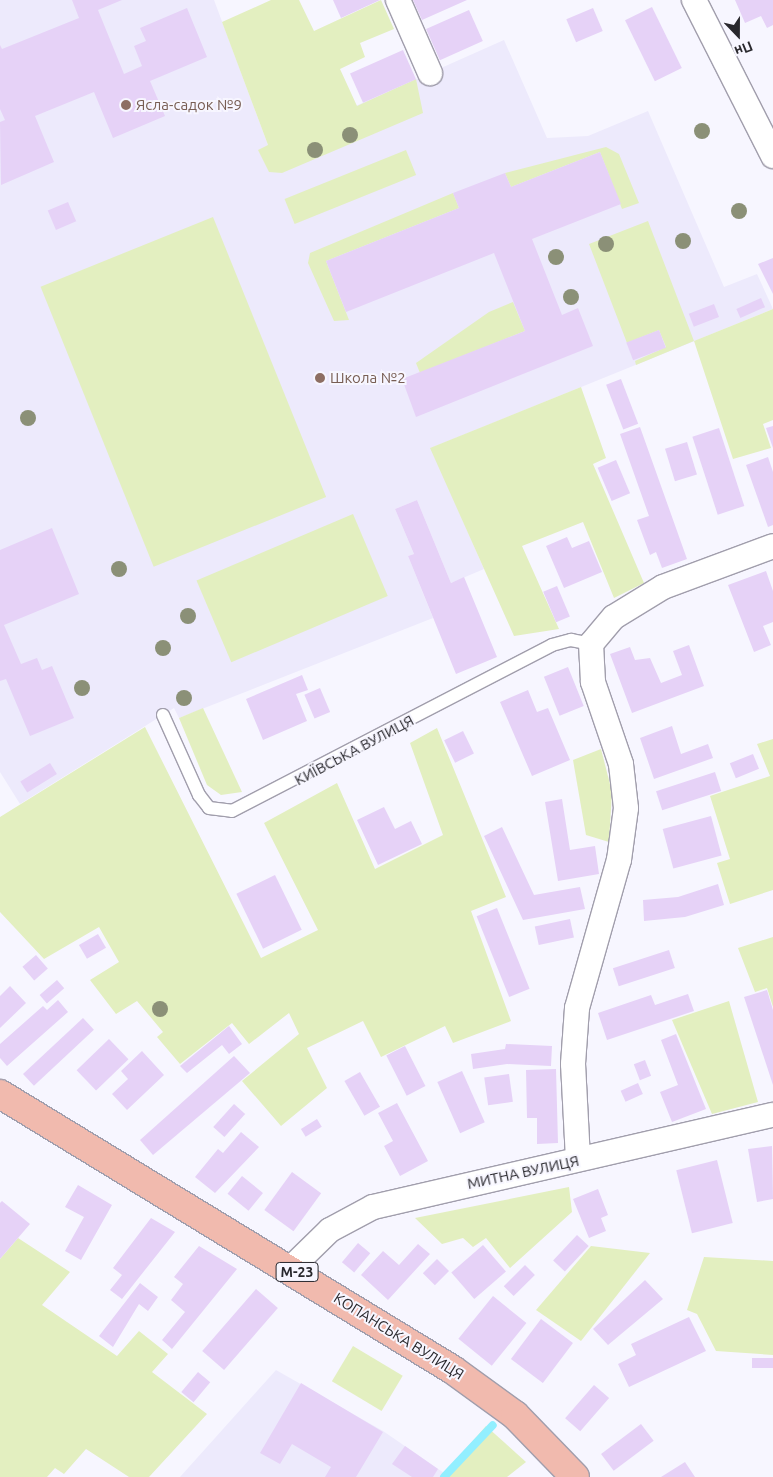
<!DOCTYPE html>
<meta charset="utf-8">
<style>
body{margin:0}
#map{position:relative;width:773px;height:1477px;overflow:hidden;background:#f7f6ff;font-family:Ubuntu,sans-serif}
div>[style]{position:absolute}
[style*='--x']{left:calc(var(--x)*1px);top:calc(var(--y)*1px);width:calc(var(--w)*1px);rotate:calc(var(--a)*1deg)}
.built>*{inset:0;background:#edeafc}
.green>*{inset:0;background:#e3efc0;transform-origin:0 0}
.stream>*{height:8px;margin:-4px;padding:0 4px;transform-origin:4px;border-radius:4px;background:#92efff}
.building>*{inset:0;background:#e6d2f7;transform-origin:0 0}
.roads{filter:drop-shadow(1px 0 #a19eac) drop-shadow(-1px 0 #a19eac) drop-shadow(0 1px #a19eac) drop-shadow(0 -1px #a19eac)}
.lane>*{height:12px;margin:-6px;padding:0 6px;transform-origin:6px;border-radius:6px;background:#fff}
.street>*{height:24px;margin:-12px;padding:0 12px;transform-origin:12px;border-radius:12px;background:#fff}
.highway>*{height:28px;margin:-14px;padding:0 14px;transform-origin:14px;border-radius:14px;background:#f1baae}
.trees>*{width:16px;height:16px;margin:-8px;border-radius:50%;background:#8b9077}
.dots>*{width:14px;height:14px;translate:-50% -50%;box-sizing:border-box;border:2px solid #f7f6ff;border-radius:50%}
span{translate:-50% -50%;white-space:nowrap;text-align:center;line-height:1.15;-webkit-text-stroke:4px #f7f6ff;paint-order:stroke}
.shield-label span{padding:1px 4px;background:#f7f6ff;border:1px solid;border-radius:4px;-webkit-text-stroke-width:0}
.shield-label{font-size:14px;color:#29282d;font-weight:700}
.education-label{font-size:15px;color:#785e54}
.left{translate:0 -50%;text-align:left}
.street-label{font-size:15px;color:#29282d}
.north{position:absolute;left:713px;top:10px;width:50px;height:50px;-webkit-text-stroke:4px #f7f6ff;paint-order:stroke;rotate:158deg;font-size:14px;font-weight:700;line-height:20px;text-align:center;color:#29282d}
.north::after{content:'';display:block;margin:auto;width:18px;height:22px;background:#29282d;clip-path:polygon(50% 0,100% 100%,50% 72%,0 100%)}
</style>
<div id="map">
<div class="built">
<i style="clip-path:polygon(0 0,214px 0,268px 145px,504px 40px,547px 138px,588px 136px,648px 111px,724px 287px,757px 274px,773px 309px,431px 448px,484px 569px,451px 583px,417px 500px,395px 509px,414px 554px,408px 556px,433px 618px,179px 718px,174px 708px,20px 804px,0 772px)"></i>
<i style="clip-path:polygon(276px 1370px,383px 1431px,444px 1473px,441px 1477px,180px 1477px)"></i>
</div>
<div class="green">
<i style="clip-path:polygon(271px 0,299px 0,314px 31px,381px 0,394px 29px,360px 43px,365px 57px,340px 69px,357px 106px,416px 79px,423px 113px,282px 173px,269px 172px,258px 150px,268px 145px,222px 22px)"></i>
<i style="clip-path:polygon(606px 147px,619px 154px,639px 203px,622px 209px,600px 152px,511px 187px,505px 173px)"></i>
<i style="left:406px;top:150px;width:27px;height:131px;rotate:68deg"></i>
<i style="clip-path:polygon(453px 193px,459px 208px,326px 261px,349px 320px,334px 321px,308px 263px,310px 253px)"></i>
<i style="left:213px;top:217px;width:302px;height:186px;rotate:68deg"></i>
<i style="clip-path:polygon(648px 221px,694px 341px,773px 309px,773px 420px,763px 424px,771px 448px,733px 459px,694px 341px,636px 365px,635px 361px,666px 347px,659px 330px,627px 343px,589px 244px)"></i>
<i style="clip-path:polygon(513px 302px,525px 331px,420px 373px,416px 363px,489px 312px)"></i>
<i style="clip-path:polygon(581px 387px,606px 458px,593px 464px,644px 583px,614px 598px,583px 522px,522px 546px,559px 629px,514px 636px,430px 448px)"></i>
<i style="left:353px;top:514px;width:89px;height:170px;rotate:67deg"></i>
<i style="clip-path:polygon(203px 708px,242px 792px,221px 795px,207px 785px,179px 718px)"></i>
<i style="clip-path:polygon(145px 727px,261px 958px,318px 930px,264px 823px,337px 783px,375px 869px,443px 835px,410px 743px,437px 728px,506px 897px,471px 911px,511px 1021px,453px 1043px,445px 1026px,381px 1057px,363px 1021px,307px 1048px,327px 1088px,281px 1126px,242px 1081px,299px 1034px,289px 1013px,249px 1044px,232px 1023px,180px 1064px,157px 1037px,163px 1032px,137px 1001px,116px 1014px,90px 980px,119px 962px,99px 927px,44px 959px,0 912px,0 817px)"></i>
<i style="clip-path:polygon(773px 739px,773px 890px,730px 904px,717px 863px,730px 859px,710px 796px,770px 776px,757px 744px)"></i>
<i style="clip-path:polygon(601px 749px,612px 792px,609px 842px,586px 835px,573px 760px)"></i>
<i style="clip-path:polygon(773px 937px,773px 1007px,767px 988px,755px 992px,738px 948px)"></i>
<i style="clip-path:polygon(729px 1001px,758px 1102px,712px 1114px,672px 1020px)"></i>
<i style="clip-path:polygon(569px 1187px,572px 1212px,510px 1268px,486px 1238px,473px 1247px,463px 1238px,442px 1244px,415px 1218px)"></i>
<i style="clip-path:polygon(18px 1238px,70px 1272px,42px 1305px,117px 1356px,139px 1331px,168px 1354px,152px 1372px,207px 1414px,149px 1477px,129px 1477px,86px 1449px,64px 1474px,55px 1468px,47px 1477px,0 1477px,0 1259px)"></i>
<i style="clip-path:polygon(591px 1246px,650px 1253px,581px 1341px,536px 1310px)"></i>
<i style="clip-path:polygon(704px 1257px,773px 1261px,773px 1355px,716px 1351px,697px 1314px,687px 1310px)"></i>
<i style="left:353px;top:1346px;width:58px;height:41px;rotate:31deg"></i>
<i style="clip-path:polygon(486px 1426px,526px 1462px,507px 1477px,441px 1477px)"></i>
</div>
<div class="stream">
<i style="--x:444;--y:1477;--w:71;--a:-46.7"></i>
</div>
<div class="building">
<i style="clip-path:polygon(72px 0,122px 0,98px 10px,124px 74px,142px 66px,134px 46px,146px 41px,140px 28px,187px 8px,207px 57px,150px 81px,165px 116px,113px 138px,94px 92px,35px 116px,54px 162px,1px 185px,0 122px,5px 120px,0 109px,0 45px,2px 49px,79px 18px)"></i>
<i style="clip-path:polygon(333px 0,380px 0,341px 18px)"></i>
<i style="clip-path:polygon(413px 0,467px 0,422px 20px)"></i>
<i style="clip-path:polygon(735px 0,773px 0,773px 25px,767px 28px,761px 16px,745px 23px)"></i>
<i style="left:652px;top:7px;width:68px;height:30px;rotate:64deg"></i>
<i style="left:593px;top:8px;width:25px;height:29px;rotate:67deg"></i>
<i style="left:469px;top:10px;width:34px;height:47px;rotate:66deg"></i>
<i style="left:403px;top:50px;width:32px;height:58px;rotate:66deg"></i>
<i style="clip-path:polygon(600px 152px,621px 204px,532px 239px,562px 315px,578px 308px,593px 346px,416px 417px,402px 379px,525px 331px,494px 253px,346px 312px,326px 261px,459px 208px,453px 193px,505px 173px,511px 187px)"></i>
<i style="left:68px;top:202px;width:21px;height:22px;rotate:67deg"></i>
<i style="clip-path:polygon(773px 258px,773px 294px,758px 264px)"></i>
<i style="left:761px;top:298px;width:10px;height:27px;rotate:66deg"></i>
<i style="left:714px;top:304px;width:14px;height:27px;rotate:69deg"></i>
<i style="left:659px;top:330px;width:19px;height:35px;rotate:69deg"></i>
<i style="left:621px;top:379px;width:48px;height:16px;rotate:69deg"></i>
<i style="clip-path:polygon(773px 426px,773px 448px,766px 428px)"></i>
<i style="clip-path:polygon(640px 427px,687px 559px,662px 568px,656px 552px,650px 555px,637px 520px,649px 516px,620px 434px)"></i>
<i style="left:719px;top:428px;width:82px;height:28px;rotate:72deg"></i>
<i style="left:687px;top:442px;width:34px;height:23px;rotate:73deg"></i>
<i style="clip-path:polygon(768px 457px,773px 472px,773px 525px,768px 527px,746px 465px)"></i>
<i style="left:616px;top:460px;width:36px;height:20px;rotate:67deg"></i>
<i style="clip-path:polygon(417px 500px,451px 583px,464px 577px,497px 657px,456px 674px,408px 556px,414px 554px,395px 509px)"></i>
<i style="clip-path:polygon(52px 528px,79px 594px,4px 625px,21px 664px,37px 658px,42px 670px,52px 666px,74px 718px,30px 736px,6px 679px,0 681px,0 550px)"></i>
<i style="clip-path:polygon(567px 537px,572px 548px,589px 541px,602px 572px,564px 588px,546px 546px)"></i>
<i style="clip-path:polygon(766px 571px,773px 591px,773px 622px,763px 626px,771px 645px,754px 652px,728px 585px)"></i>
<i style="left:557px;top:586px;width:33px;height:15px;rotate:67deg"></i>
<i style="clip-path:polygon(689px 645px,704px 686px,632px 713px,610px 654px,630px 647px,635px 660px,650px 658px,661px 683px,682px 675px,673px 651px)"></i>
<i style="left:568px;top:667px;width:42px;height:26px;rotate:68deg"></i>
<i style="clip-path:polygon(302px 675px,308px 690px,296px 694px,307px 721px,263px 740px,246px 699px)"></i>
<i style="left:320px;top:688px;width:26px;height:17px;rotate:67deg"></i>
<i style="clip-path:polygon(528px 690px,537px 712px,548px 708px,570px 760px,532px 776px,500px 702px)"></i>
<i style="clip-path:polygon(672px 726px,681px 754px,708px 744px,713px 758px,654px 779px,640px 738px)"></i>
<i style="left:463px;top:731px;width:25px;height:21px;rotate:64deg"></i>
<i style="left:753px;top:754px;width:16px;height:25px;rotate:68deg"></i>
<i style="left:50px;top:763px;width:13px;height:35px;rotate:58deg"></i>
<i style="left:715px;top:772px;width:20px;height:62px;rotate:72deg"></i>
<i style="clip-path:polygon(562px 799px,570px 850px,595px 846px,599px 874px,558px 881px,545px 802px)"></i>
<i style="clip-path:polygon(384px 807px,395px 829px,411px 821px,422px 844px,378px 865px,357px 820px)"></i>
<i style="left:711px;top:816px;width:41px;height:50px;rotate:75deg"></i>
<i style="clip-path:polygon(502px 827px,534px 895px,580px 887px,585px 909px,523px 920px,484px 836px)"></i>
<i style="left:275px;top:875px;width:61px;height:43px;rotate:64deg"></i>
<i style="clip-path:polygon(718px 884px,724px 905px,685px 917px,644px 921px,643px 900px,678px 897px)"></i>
<i style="left:497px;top:908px;width:87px;height:22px;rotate:68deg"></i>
<i style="left:570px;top:919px;width:19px;height:36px;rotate:78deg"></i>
<i style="left:98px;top:934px;width:16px;height:22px;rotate:60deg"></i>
<i style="left:669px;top:950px;width:19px;height:59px;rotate:72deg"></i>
<i style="left:36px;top:955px;width:18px;height:18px;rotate:49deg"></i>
<i style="left:57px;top:980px;width:11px;height:23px;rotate:49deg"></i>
<i style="clip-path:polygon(10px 986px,26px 1003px,0 1028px,0 996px)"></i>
<i style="clip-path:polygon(767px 990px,773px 1010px,773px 1085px,744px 997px)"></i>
<i style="clip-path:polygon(688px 994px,694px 1011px,607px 1040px,598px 1013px,651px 995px,655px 1005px)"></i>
<i style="clip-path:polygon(58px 1000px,68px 1012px,7px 1066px,0 1058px,0 1044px,43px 1006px,47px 1010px)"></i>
<i style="left:83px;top:1018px;width:16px;height:82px;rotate:47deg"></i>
<i style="clip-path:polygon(229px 1026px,242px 1044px,229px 1054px,222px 1045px,187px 1073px,180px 1066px)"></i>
<i style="clip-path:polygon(676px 1034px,706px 1109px,672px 1122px,660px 1092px,678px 1085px,661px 1040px)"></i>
<i style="left:109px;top:1039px;width:28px;height:45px;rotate:46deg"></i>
<i style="clip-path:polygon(506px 1044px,552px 1046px,551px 1066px,507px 1064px,473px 1069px,471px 1054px,505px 1049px)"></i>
<i style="left:405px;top:1046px;width:45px;height:21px;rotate:63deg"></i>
<i style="clip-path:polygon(142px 1051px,164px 1075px,127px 1110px,112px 1094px,128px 1079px,121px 1071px)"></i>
<i style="clip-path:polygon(234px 1056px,250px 1073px,153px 1155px,140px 1140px)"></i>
<i style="left:645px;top:1060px;width:17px;height:12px;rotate:69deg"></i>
<i style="clip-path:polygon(556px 1069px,558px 1143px,537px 1144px,537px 1118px,527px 1118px,526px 1070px)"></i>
<i style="left:462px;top:1071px;width:56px;height:27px;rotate:66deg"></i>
<i style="left:360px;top:1072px;width:40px;height:18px;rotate:60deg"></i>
<i style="left:509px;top:1074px;width:28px;height:25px;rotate:82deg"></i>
<i style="left:638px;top:1083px;width:12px;height:19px;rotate:66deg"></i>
<i style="clip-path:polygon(397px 1103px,428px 1161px,400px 1176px,384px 1146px,393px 1141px,378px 1113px)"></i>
<i style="left:234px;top:1104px;width:15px;height:31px;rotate:42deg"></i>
<i style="left:317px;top:1119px;width:9px;height:19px;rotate:58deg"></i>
<i style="clip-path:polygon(241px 1132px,259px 1147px,215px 1193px,195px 1177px,218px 1149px,223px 1153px)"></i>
<i style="clip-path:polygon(772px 1146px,773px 1199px,757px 1202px,748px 1149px)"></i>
<i style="left:717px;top:1160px;width:65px;height:42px;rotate:76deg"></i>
<i style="left:292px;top:1172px;width:36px;height:47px;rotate:36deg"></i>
<i style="left:242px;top:1176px;width:27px;height:23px;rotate:39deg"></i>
<i style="clip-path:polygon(78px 1185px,112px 1205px,81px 1260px,65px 1251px,84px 1217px,65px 1207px)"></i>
<i style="clip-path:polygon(598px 1189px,608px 1215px,601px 1218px,606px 1231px,589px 1238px,573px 1199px)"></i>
<i style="clip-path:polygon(2px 1201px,30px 1224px,0 1259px,0 1203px)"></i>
<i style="clip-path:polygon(151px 1218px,175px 1232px,122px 1299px,110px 1290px,122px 1275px,113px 1268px)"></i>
<i style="left:577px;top:1235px;width:16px;height:35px;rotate:43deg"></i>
<i style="left:358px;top:1243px;width:16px;height:25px;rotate:40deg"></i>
<i style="clip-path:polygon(418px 1244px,430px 1254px,388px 1300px,361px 1275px,383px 1251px,399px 1265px)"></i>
<i style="left:483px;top:1245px;width:35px;height:42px;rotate:49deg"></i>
<i style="clip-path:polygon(199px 1246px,237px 1269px,172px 1349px,162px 1340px,185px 1312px,171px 1300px,183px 1284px,174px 1277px)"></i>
<i style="left:437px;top:1259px;width:17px;height:20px;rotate:45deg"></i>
<i style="left:525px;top:1265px;width:14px;height:30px;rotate:45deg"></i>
<i style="clip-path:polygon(645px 1280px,663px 1299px,608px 1345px,593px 1329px)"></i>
<i style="clip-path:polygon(140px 1283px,158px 1297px,148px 1311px,139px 1304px,113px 1347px,99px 1336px)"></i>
<i style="left:256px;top:1289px;width:29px;height:82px;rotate:41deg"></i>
<i style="left:493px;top:1296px;width:43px;height:55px;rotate:39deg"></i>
<i style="clip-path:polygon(689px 1317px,706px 1351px,629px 1387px,618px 1364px,636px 1355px,631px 1344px)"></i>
<i style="left:541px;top:1319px;width:40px;height:50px;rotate:37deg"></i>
<i style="left:752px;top:1358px;width:21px;height:10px"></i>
<i style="left:198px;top:1372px;width:16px;height:26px;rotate:40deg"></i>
<i style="clip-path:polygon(301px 1383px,383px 1432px,356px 1477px,325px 1477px,331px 1467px,292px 1444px,280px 1464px,260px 1453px)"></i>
<i style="left:594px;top:1385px;width:20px;height:44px;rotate:41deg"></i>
<i style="left:641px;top:1424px;width:21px;height:50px;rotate:53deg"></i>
<i style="clip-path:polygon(405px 1446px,438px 1469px,433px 1477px,412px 1477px,392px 1464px)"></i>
<i style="clip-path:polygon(685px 1462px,695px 1477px,661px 1477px)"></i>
</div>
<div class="roads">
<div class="lane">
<i style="--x:163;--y:715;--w:88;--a:65.8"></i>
<i style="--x:199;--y:795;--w:16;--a:52"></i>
<i style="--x:209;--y:808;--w:23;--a:7"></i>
<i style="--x:232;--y:811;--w:360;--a:-27.4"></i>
<i style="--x:552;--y:645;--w:20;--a:-15"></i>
<i style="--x:571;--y:640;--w:20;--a:11"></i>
</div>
<div class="street">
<i style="--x:398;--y:0;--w:80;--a:66.3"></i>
<i style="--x:694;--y:0;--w:175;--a:63.1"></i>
<i style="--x:578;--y:1159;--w:95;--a:-93"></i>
<i style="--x:573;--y:1064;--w:56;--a:-85.9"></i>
<i style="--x:577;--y:1008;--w:154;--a:-74.2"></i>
<i style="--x:619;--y:860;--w:52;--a:-82.3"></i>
<i style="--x:626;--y:808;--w:44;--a:-96.5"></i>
<i style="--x:621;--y:764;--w:87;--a:-108.9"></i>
<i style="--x:593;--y:682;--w:38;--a:-93"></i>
<i style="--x:591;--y:644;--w:35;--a:-50"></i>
<i style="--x:614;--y:617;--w:57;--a:-31.5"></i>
<i style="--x:663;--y:587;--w:117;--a:-20.4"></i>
<i style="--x:291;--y:1268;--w:54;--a:-44.3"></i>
<i style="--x:330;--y:1230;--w:49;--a:-28.1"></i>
<i style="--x:373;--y:1207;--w:410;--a:-13"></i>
</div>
<div class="highway">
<i style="--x:0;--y:1094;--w:530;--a:31.35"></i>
<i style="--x:453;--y:1370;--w:77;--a:36"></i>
<i style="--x:515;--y:1415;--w:86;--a:45.9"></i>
</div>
</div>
<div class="trees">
<i style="left:702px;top:131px"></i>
<i style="left:350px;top:135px"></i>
<i style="left:315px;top:150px"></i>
<i style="left:739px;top:211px"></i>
<i style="left:683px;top:241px"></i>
<i style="left:606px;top:244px"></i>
<i style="left:556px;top:257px"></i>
<i style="left:571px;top:297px"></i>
<i style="left:28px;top:418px"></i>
<i style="left:119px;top:569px"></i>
<i style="left:188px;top:616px"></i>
<i style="left:163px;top:648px"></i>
<i style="left:82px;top:688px"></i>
<i style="left:184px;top:698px"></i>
<i style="left:160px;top:1009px"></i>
</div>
<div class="dots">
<i style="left:126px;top:105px;background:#8d6e63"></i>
<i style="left:320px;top:378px;background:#8d6e63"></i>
</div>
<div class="shield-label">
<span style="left:297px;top:1272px">М-23</span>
</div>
<div class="education-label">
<span class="left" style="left:136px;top:105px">Ясла-садок №9</span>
<span class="left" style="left:330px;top:378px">Школа №2</span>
</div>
<div class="street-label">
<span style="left:354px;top:750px;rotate:-28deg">КИЇВСЬКА ВУЛИЦЯ</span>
<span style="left:523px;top:1172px;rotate:-12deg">МИТНА ВУЛИЦЯ</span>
<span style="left:399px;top:1336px;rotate:32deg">КОПАНСЬКА ВУЛИЦЯ</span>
</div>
<div class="north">Пн</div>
</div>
